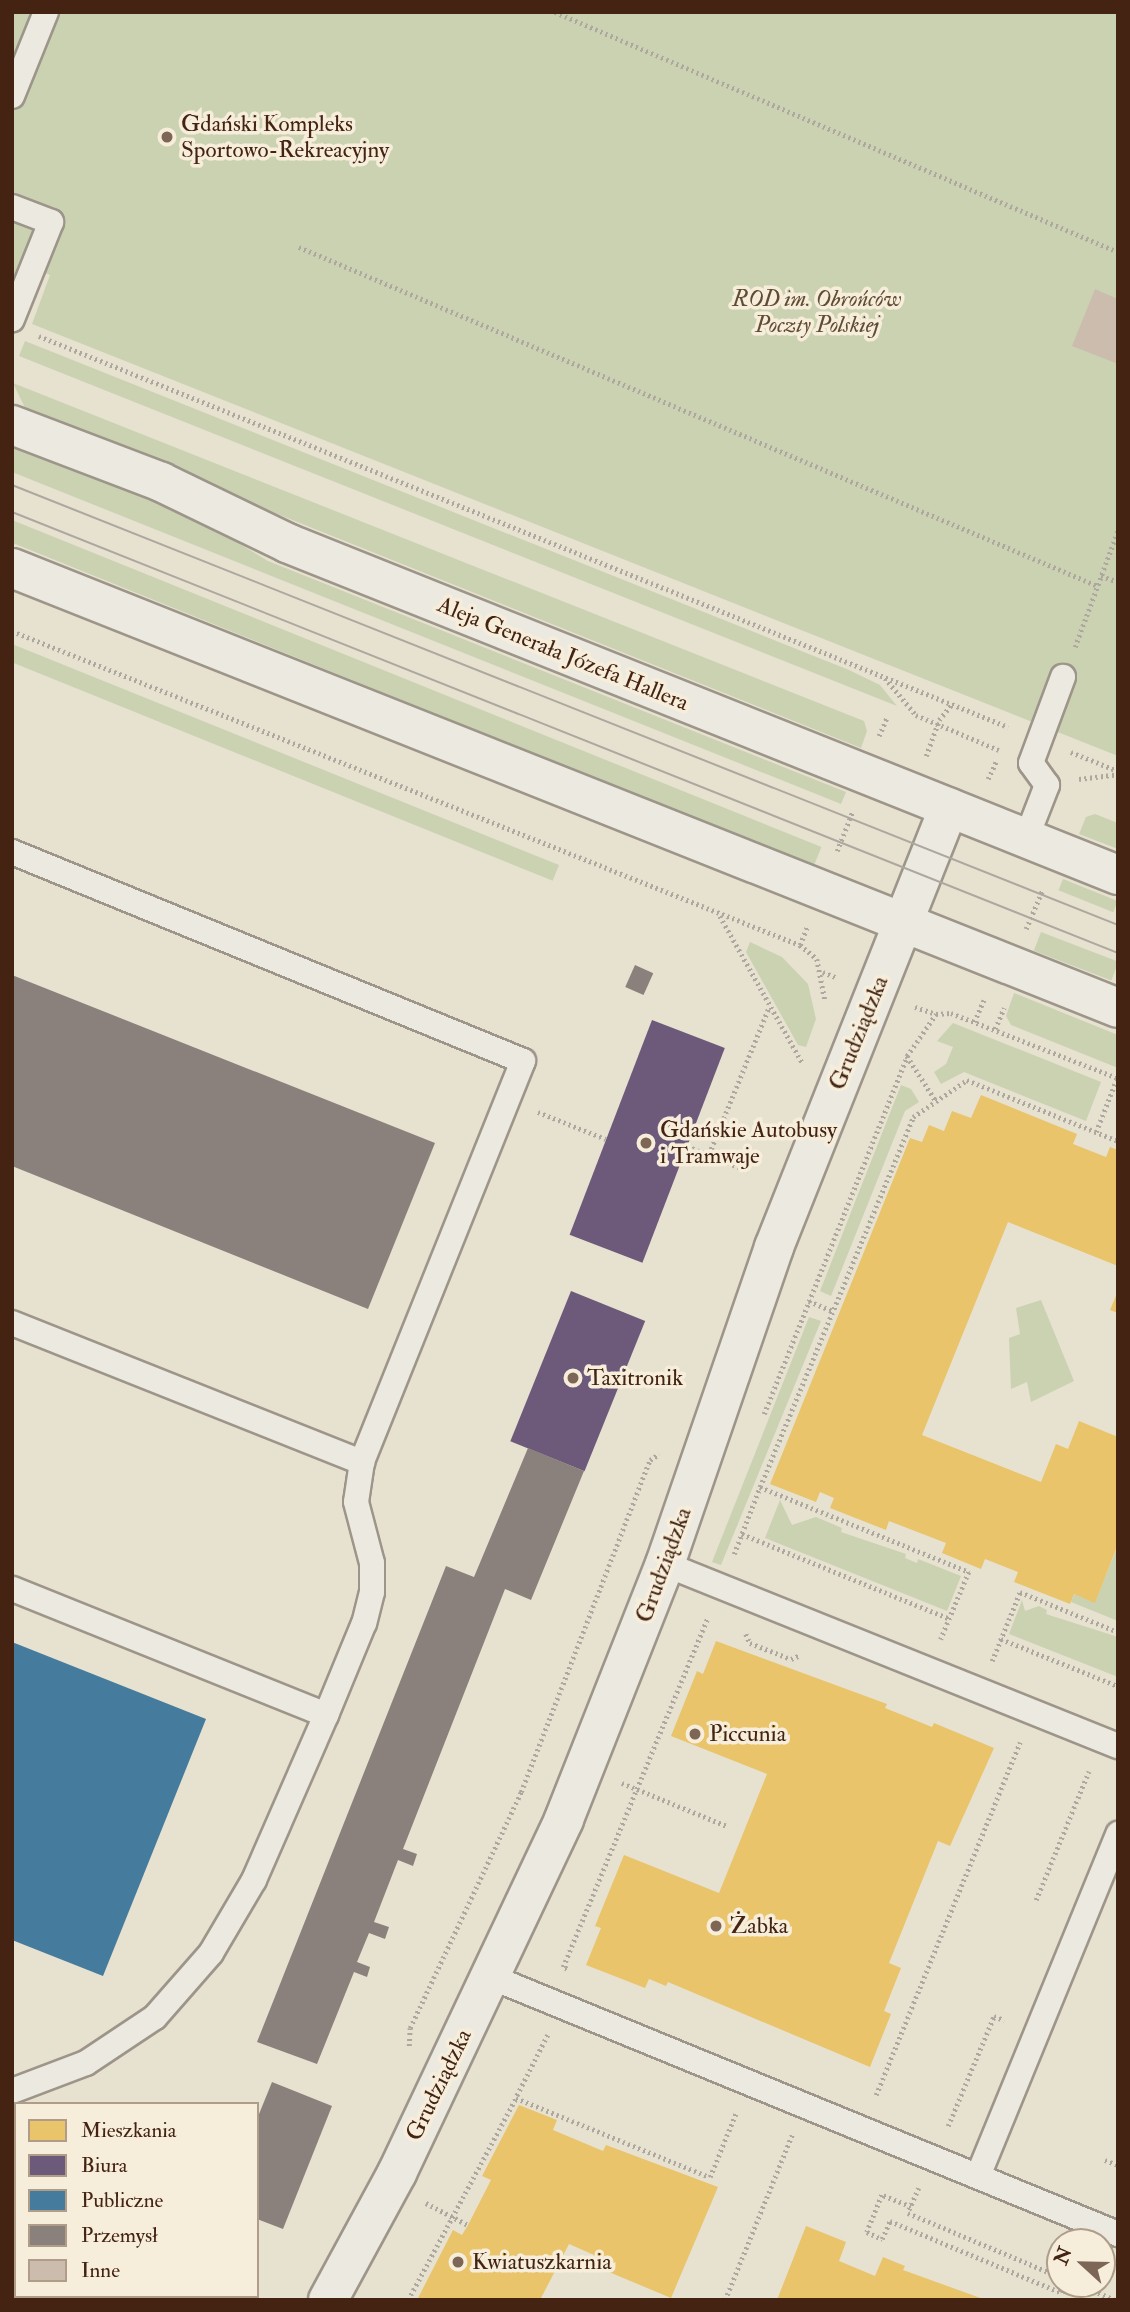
<!DOCTYPE html>
<meta charset="utf-8">
<style>
body{margin:0}
#map{position:relative;width:1130px;height:2312px;overflow:hidden;background:#e7e1d0;font-family:"IM FELL Double Pica",serif}
div>[style]{position:absolute}
[style*='--x']{left:calc(var(--x)*1px);top:calc(var(--y)*1px);width:calc(var(--w)*1px);rotate:calc(var(--a)*1deg)}
.green>*{inset:0;background:#cbd2b2;transform-origin:0 0}
.homes>*{inset:0;background:#e9c46a}
.offices>*{inset:0;background:#6d597a;transform-origin:0 0}
.public>*{inset:0;background:#457b9d}
.industry>*{inset:0;background:#8a817c;transform-origin:0 0}
.building>*{inset:0;background:#cbbcae}
.path>*{height:4.5px;margin-top:-2.25px;transform-origin:0;background:repeating-linear-gradient(90deg,#ada79f 0 2px,transparent 0 5.5px)}
.roads{filter:drop-shadow(2px 0 #9d9589) drop-shadow(-2px 0 #9d9589) drop-shadow(0 2px #9d9589) drop-shadow(0 -2px #9d9589)}
.lane>*{height:24px;margin:-12px;padding:0 12px;transform-origin:12px;border-radius:12px;background:#ece9e0}
.street>*{height:38px;margin:-19px;padding:0 19px;transform-origin:19px;border-radius:19px;background:#ece9e0}
.secondary>*{height:38px;margin:-19px;padding:0 19px;transform-origin:19px;border-radius:19px;background:#ece9e0}
.tram>*{height:2px;margin:-1px;padding:0 1px;transform-origin:1px;border-radius:1px;background:#ada79f}
.dots>*{width:19px;height:19px;translate:-50% -50%;box-sizing:border-box;border:4px solid #f6eeda;border-radius:50%}
span{translate:-50% -50%;white-space:nowrap;text-align:center;line-height:1.15;-webkit-text-stroke:7px #f6eeda;paint-order:stroke}
.poi-label{font-size:23px;color:#442313}
.left{translate:0 -50%;text-align:left}
.park-label{font-size:23px;color:#604c34;font-style:italic}
.street-label{font-size:23px;color:#442313}
.frame{position:absolute;inset:0;border:14px solid #442313;pointer-events:none}
.legend{position:absolute;left:14px;top:2102px;width:245px;height:196px;box-sizing:border-box;background:#f6eeda;border:2px solid #af9d8a;margin:0;padding:9px 12px;list-style:none;font-size:21px;color:#442313}
.legend li{display:flex;align-items:center;gap:14px;height:35px}
.legend b{width:35px;border:2px solid #af9d8a}
.north{position:absolute;left:1046px;top:2228px;width:70px;height:70px;box-sizing:border-box;background:#f6eeda;border:2px solid #af9d8a;border-radius:50%;rotate:292deg;font-size:19px;font-weight:700;line-height:28px;text-align:center;color:#442313}
.north::after{content:'';display:block;margin:auto;width:24px;height:32px;background:#7d6655;clip-path:polygon(50% 0,100% 100%,50% 72%,0 100%)}
</style>
<div id="map">
<div class="green">
<i style="clip-path:polygon(12px 12px,1118px 12px,1118px 756px,32px 324px,50px 275px,19px 263px,12px 280px)"></i>
<i style="clip-path:polygon(25px 341px,849px 670px,880px 685px,897px 706px,19px 356px)"></i>
<i style="clip-path:polygon(13px 383px,864px 721px,867px 731px,861px 748px,38px 418px,27px 412px)"></i>
<i style="clip-path:polygon(12px 445px,168px 501px,268px 561px,846px 792px,841px 804px,12px 472px)"></i>
<i style="left:12px;top:520px;width:873px;height:21px;rotate:22deg"></i>
<i style="left:12px;top:644px;width:590px;height:17px;rotate:22deg"></i>
<i style="clip-path:polygon(1095px 814px,1118px 823px,1118px 849px,1079px 834px,1086px 817px)"></i>
<i style="left:1063px;top:879px;width:59px;height:12px;rotate:22deg"></i>
<i style="left:1041px;top:932px;width:83px;height:20px;rotate:21deg"></i>
<i style="clip-path:polygon(750px 942px,782px 957px,808px 984px,816px 1019px,806px 1047px,798px 1045px,746px 952px)"></i>
<i style="clip-path:polygon(1014px 993px,1118px 1035px,1118px 1068px,1011px 1025px,1006px 1016px)"></i>
<i style="clip-path:polygon(953px 1023px,1101px 1082px,1086px 1121px,964px 1072px,941px 1084px,934px 1072px,946px 1064px,953px 1047px,937px 1041px)"></i>
<i style="clip-path:polygon(901px 1085px,911px 1089px,919px 1102px,905px 1111px,831px 1296px,820px 1291px)"></i>
<i style="clip-path:polygon(1041px 1300px,1074px 1381px,1031px 1402px,1027px 1382px,1011px 1389px,1009px 1338px,1020px 1334px,1016px 1308px)"></i>
<i style="clip-path:polygon(809px 1317px,821px 1321px,721px 1565px,712px 1562px)"></i>
<i style="clip-path:polygon(780px 1500px,792px 1525px,816px 1517px,842px 1528px,841px 1532px,906px 1554px,905px 1558px,917px 1563px,918px 1559px,961px 1576px,947px 1611px,765px 1538px)"></i>
<i style="clip-path:polygon(1118px 1545px,1118px 1621px,1071px 1602px,1074px 1594px,1095px 1602px)"></i>
<i style="clip-path:polygon(1022px 1600px,1025px 1611px,1039px 1606px,1047px 1610px,1046px 1614px,1118px 1637px,1118px 1677px,1009px 1634px)"></i>
</div>
<div class="homes">
<i style="clip-path:polygon(981px 1095px,1077px 1134px,1073px 1144px,1106px 1157px,1110px 1147px,1118px 1150px,1118px 1266px,1008px 1222px,922px 1435px,1041px 1482px,1056px 1444px,1068px 1449px,1079px 1421px,1118px 1437px,1118px 1544px,1095px 1603px,1074px 1594px,1070px 1604px,1014px 1582px,1018px 1572px,985px 1559px,981px 1569px,942px 1553px,946px 1543px,889px 1521px,886px 1530px,830px 1508px,834px 1498px,820px 1492px,816px 1502px,770px 1484px,910px 1138px,922px 1142px,929px 1125px,944px 1131px,952px 1111px,971px 1118px)"></i>
<i style="clip-path:polygon(1118px 1291px,1118px 1313px,1110px 1310px)"></i>
<i style="clip-path:polygon(716px 1641px,887px 1704px,885px 1708px,932px 1727px,934px 1723px,994px 1748px,950px 1846px,938px 1841px,889px 1963px,901px 1968px,884px 2011px,891px 2014px,870px 2067px,668px 1982px,666px 1986px,649px 1979px,645px 1988px,586px 1965px,601px 1928px,595px 1926px,624px 1855px,719px 1893px,767px 1774px,671px 1736px,697px 1671px,703px 1674px)"></i>
<i style="clip-path:polygon(519px 2105px,557px 2120px,553px 2130px,603px 2151px,606px 2145px,718px 2187px,671px 2298px,597px 2267px,601px 2258px,569px 2244px,540px 2300px,417px 2300px,453px 2230px,462px 2235px,468px 2225px,491px 2180px,482px 2176px)"></i>
<i style="clip-path:polygon(806px 2226px,846px 2242px,839px 2261px,875px 2276px,883px 2257px,905px 2266px,903px 2270px,986px 2300px,777px 2300px)"></i>
</div>
<div class="offices">
<i style="left:652px;top:1020px;width:78px;height:230px;rotate:21deg"></i>
<i style="left:571px;top:1291px;width:80px;height:162px;rotate:22deg"></i>
</div>
<div class="public">
<i style="clip-path:polygon(12px 1642px,206px 1719px,103px 1976px,12px 1940px)"></i>
</div>
<div class="industry">
<i style="left:635px;top:965px;width:20px;height:24px;rotate:24deg"></i>
<i style="clip-path:polygon(12px 975px,435px 1143px,368px 1309px,12px 1166px)"></i>
<i style="clip-path:polygon(528px 1448px,584px 1471px,531px 1600px,505px 1589px,403px 1849px,417px 1854px,413px 1866px,398px 1860px,374px 1922px,389px 1927px,385px 1939px,369px 1933px,357px 1962px,370px 1967px,367px 1977px,354px 1972px,317px 2064px,257px 2042px,446px 1566px,474px 1577px)"></i>
<i style="clip-path:polygon(272px 2082px,332px 2106px,283px 2229px,257px 2219px,257px 2119px)"></i>
<i style="clip-path:polygon(93px 2296px,225px 2296px,92px 2300px)"></i>
</div>
<div class="building">
<i style="clip-path:polygon(1095px 289px,1118px 299px,1118px 364px,1072px 346px)"></i>
</div>
<div class="path">
<i style="--x:555;--y:12;--w:612;--a:23.09"></i>
<i style="--x:299;--y:247;--w:868;--a:22.99"></i>
<i style="--x:39;--y:336;--w:1045;--a:21.97"></i>
<i style="--x:1101;--y:576;--w:18;--a:19"></i>
<i style="--x:12;--y:631;--w:848;--a:21.73"></i>
<i style="--x:800;--y:945;--w:22;--a:39"></i>
<i style="--x:817;--y:959;--w:42;--a:79"></i>
<i style="--x:1075;--y:647;--w:125;--a:-69.8"></i>
<i style="--x:885;--y:678;--w:48;--a:50"></i>
<i style="--x:916;--y:715;--w:90;--a:22.9"></i>
<i style="--x:879;--y:736;--w:21;--a:-67"></i>
<i style="--x:1071;--y:752;--w:51;--a:22"></i>
<i style="--x:926;--y:756;--w:38;--a:-70"></i>
<i style="--x:939;--y:720;--w:21;--a:-51"></i>
<i style="--x:988;--y:779;--w:19;--a:-65"></i>
<i style="--x:1079;--y:779;--w:39;--a:-7"></i>
<i style="--x:837;--y:851;--w:41;--a:-68.5"></i>
<i style="--x:720;--y:916;--w:170;--a:60.7"></i>
<i style="--x:1026;--y:929;--w:43;--a:-67"></i>
<i style="--x:800;--y:945;--w:19;--a:-69"></i>
<i style="--x:823;--y:972;--w:16;--a:22"></i>
<i style="--x:915;--y:1007;--w:22;--a:18"></i>
<i style="--x:936;--y:1014;--w:15;--a:-4"></i>
<i style="--x:951;--y:1013;--w:179;--a:21.3"></i>
<i style="--x:974;--y:1022;--w:24;--a:-66"></i>
<i style="--x:995;--y:1029;--w:23;--a:-67"></i>
<i style="--x:907;--y:1056;--w:54;--a:57.2"></i>
<i style="--x:538;--y:1112;--w:73;--a:21.7"></i>
<i style="--x:1096;--y:1132;--w:58;--a:-68.7"></i>
<i style="--x:687;--y:1146;--w:66;--a:22.3"></i>
<i style="--x:709;--y:1154;--w:159;--a:-67.8"></i>
<i style="--x:809;--y:1301;--w:26;--a:23"></i>
<i style="--x:764;--y:1414;--w:386;--a:-68.2"></i>
<i style="--x:907;--y:1056;--w:51;--a:-55.4"></i>
<i style="--x:760;--y:1487;--w:400;--a:-67.5"></i>
<i style="--x:913;--y:1117;--w:65;--a:-34.4"></i>
<i style="--x:967;--y:1080;--w:163;--a:22"></i>
<i style="--x:742;--y:1534;--w:225;--a:22.2"></i>
<i style="--x:734;--y:1554;--w:72;--a:-68.8"></i>
<i style="--x:760;--y:1487;--w:226;--a:22.1"></i>
<i style="--x:969;--y:1572;--w:73;--a:112.7"></i>
<i style="--x:746;--y:1634;--w:10;--a:66"></i>
<i style="--x:750;--y:1643;--w:44;--a:21.3"></i>
<i style="--x:791;--y:1659;--w:8;--a:-23"></i>
<i style="--x:1001;--y:1639;--w:126;--a:21.9"></i>
<i style="--x:992;--y:1661;--w:74;--a:-67.9"></i>
<i style="--x:1020;--y:1592;--w:106;--a:22.2"></i>
<i style="--x:622;--y:1783;--w:113;--a:22.3"></i>
<i style="--x:1036;--y:1900;--w:139;--a:-67.7"></i>
<i style="--x:567;--y:1969;--w:4;--a:-153"></i>
<i style="--x:563;--y:1967;--w:379;--a:-67.5"></i>
<i style="--x:548;--y:2035;--w:71;--a:116.9"></i>
<i style="--x:516;--y:2098;--w:209;--a:22.2"></i>
<i style="--x:710;--y:2177;--w:69;--a:-67.9"></i>
<i style="--x:409;--y:2046;--w:18;--a:-87"></i>
<i style="--x:410;--y:2028;--w:261;--a:-64.8"></i>
<i style="--x:521;--y:1792;--w:356;--a:-68.8"></i>
<i style="--x:650;--y:1460;--w:11;--a:-34"></i>
<i style="--x:876;--y:2095;--w:381;--a:-67.8"></i>
<i style="--x:948;--y:2126;--w:119;--a:-67.3"></i>
<i style="--x:994;--y:2016;--w:11;--a:22"></i>
<i style="--x:1105;--y:2160;--w:14;--a:21"></i>
<i style="--x:919;--y:2188;--w:27;--a:114"></i>
<i style="--x:908;--y:2213;--w:165;--a:22.8"></i>
<i style="--x:426;--y:2203;--w:47;--a:27.6"></i>
<i style="--x:911;--y:2207;--w:31;--a:-158"></i>
<i style="--x:882;--y:2195;--w:40;--a:112"></i>
<i style="--x:867;--y:2232;--w:17;--a:25"></i>
<i style="--x:882;--y:2239;--w:20;--a:-66"></i>
<i style="--x:890;--y:2221;--w:186;--a:22.7"></i>
<i style="--x:1062;--y:2293;--w:10;--a:-66"></i>
<i style="--x:1078;--y:2284;--w:40;--a:23.4"></i>
<i style="--x:408;--y:2300;--w:229;--a:-61.9"></i>
<i style="--x:725;--y:2300;--w:178;--a:-67.9"></i>
</div>
<div class="roads">
<div class="lane">
<i style="--x:12;--y:96;--w:91;--a:-68"></i>
<i style="--x:12;--y:207;--w:42;--a:21"></i>
<i style="--x:51;--y:222;--w:105;--a:111.9"></i>
<i style="--x:1026;--y:839;--w:58;--a:-68.7"></i>
<i style="--x:1047;--y:785;--w:27;--a:-126"></i>
<i style="--x:1031;--y:763;--w:92;--a:-69.6"></i>
<i style="--x:12;--y:852;--w:552;--a:22.24"></i>
<i style="--x:523;--y:1061;--w:432;--a:111.9"></i>
<i style="--x:12;--y:1323;--w:377;--a:21.7"></i>
<i style="--x:362;--y:1462;--w:40;--a:98.5"></i>
<i style="--x:356;--y:1502;--w:63;--a:75.3"></i>
<i style="--x:372;--y:1563;--w:29;--a:90"></i>
<i style="--x:372;--y:1592;--w:32;--a:104"></i>
<i style="--x:364;--y:1623;--w:100;--a:112.4"></i>
<i style="--x:326;--y:1715;--w:338;--a:-158.1"></i>
<i style="--x:665;--y:1564;--w:488;--a:21.9"></i>
<i style="--x:491;--y:1977;--w:678;--a:22.29"></i>
<i style="--x:12;--y:2091;--w:79;--a:-20.7"></i>
<i style="--x:86;--y:2063;--w:83;--a:-33.7"></i>
<i style="--x:155;--y:2017;--w:85;--a:-48.8"></i>
<i style="--x:211;--y:1953;--w:85;--a:-59.5"></i>
<i style="--x:254;--y:1880;--w:180;--a:-66.4"></i>
<i style="--x:978;--y:2176;--w:370;--a:-67.7"></i>
</div>
<div class="street">
<i style="--x:328;--y:2300;--w:145;--a:-61.5"></i>
<i style="--x:397;--y:2173;--w:391;--a:-64.7"></i>
<i style="--x:564;--y:1819;--w:274;--a:-68.4"></i>
<i style="--x:665;--y:1564;--w:335;--a:-71"></i>
<i style="--x:774;--y:1247;--w:473;--a:-68.3"></i>
</div>
<div class="secondary">
<i style="--x:12;--y:425;--w:160;--a:20.9"></i>
<i style="--x:161;--y:482;--w:140;--a:25.8"></i>
<i style="--x:287;--y:543;--w:895;--a:21.78"></i>
<i style="--x:12;--y:568;--w:1190;--a:21.69"></i>
</div>
</div>
<div class="tram">
<i style="--x:12;--y:485;--w:1190;--a:21.69"></i>
<i style="--x:12;--y:512;--w:1191;--a:21.74"></i>
</div>
<div class="dots">
<i style="left:167px;top:137px;background:#7d6655"></i>
<i style="left:646px;top:1143px;background:#7d6655"></i>
<i style="left:573px;top:1378px;background:#7d6655"></i>
<i style="left:695px;top:1734px;background:#7d6655"></i>
<i style="left:716px;top:1926px;background:#7d6655"></i>
<i style="left:458px;top:2262px;background:#7d6655"></i>
</div>
<div class="poi-label">
<span class="left" style="left:181px;top:137px">Gdański Kompleks<br>Sportowo-Rekreacyjny</span>
<span class="left" style="left:660px;top:1143px">Gdańskie Autobusy<br>i Tramwaje</span>
<span class="left" style="left:587px;top:1378px">Taxitronik</span>
<span class="left" style="left:709px;top:1734px">Piccunia</span>
<span class="left" style="left:730px;top:1926px">Żabka</span>
<span class="left" style="left:472px;top:2262px">Kwiatuszkarnia</span>
</div>
<div class="park-label">
<span style="left:817px;top:312px">ROD im. Obrońców<br>Poczty Polskiej</span>
</div>
<div class="street-label">
<span style="left:563px;top:654px;rotate:22deg">Aleja Generała Józefa Hallera</span>
<span style="left:859px;top:1033px;rotate:-68deg">Grudziądzka</span>
<span style="left:664px;top:1565px;rotate:-70deg">Grudziądzka</span>
<span style="left:439px;top:2085px;rotate:-64deg">Grudziądzka</span>
</div>
<div class="frame"></div>
<ul class="legend">
<li><b style="height:19px;background:#e9c46a"></b>Mieszkania</li>
<li><b style="height:19px;background:#6d597a"></b>Biura</li>
<li><b style="height:19px;background:#457b9d"></b>Publiczne</li>
<li><b style="height:19px;background:#8a817c"></b>Przemysł</li>
<li><b style="height:19px;background:#cbbcae"></b>Inne</li>
</ul>
<div class="north">N</div>
</div>
